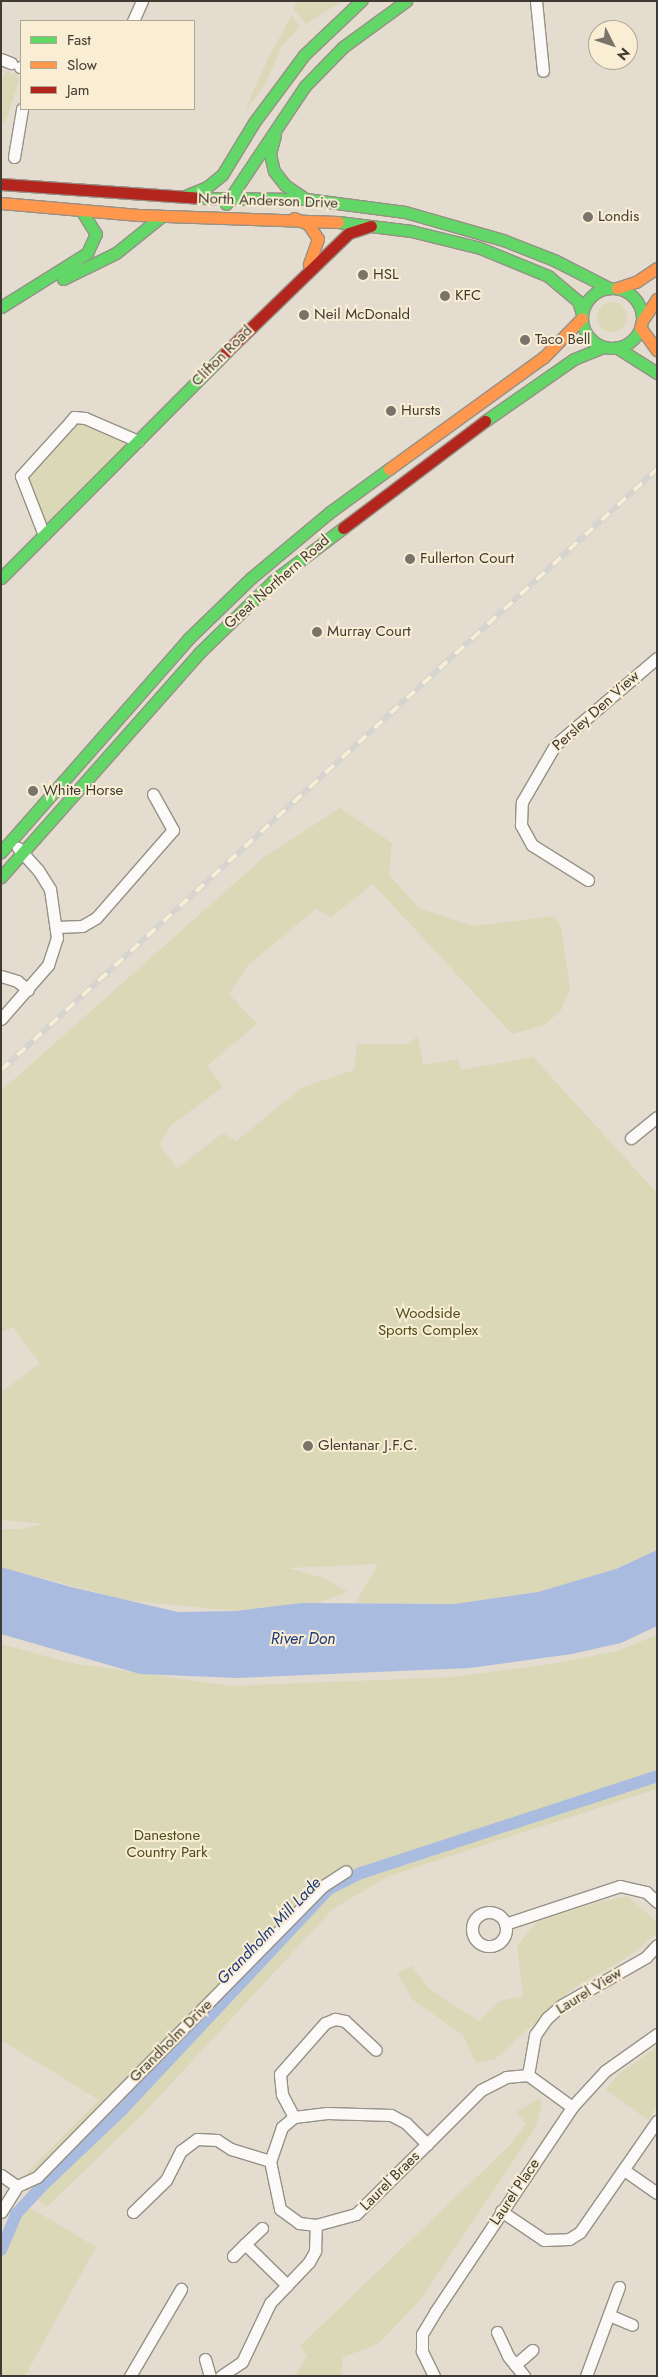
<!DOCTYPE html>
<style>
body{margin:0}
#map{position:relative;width:658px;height:2377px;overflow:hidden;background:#e4dccf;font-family:Jost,sans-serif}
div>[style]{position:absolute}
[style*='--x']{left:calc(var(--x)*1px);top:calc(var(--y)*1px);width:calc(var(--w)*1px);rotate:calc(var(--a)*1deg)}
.green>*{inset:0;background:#dad8b7}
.round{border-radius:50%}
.water>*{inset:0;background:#aabbe0}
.canal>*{height:12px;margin:-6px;padding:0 6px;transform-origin:6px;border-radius:6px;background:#aabbe0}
.roads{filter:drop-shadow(1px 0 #969186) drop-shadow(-1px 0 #969186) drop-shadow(0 1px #969186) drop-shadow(0 -1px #969186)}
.street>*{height:11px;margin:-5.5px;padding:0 5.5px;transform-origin:5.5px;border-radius:5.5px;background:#fbfaf8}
.street>.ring{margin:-5.5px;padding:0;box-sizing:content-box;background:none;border:11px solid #fbfaf8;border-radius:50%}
.fast>*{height:11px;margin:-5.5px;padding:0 5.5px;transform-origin:5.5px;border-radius:5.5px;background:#63d668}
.fast>.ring{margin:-5.5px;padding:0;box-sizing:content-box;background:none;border:11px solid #63d668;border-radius:50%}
.slow>*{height:11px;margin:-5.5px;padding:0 5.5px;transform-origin:5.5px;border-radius:5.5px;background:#ff974d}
.jam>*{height:11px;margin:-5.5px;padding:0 5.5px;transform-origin:5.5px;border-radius:5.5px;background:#b3261e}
.rail>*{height:5.5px;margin-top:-2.75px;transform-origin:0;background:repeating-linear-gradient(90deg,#f9edd4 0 11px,#d6d4d0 0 22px);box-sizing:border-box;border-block:1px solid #d6d4d0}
.dots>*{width:14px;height:14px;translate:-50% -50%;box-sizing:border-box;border:2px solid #f9edd4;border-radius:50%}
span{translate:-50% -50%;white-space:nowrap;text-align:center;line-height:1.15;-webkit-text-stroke:4px #f9edd4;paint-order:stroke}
.street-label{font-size:15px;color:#403b32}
.poi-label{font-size:15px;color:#403b32}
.left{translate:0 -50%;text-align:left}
.park-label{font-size:15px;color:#4c4e1b}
.water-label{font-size:16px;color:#1e387c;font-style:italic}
.frame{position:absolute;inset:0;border:2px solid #403b32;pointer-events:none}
.legend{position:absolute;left:20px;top:20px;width:175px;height:90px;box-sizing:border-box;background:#f9edd4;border:1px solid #afa693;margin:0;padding:6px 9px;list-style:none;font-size:15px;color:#403b32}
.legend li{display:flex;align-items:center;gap:10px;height:25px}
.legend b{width:25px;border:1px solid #afa693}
.north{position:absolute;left:588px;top:20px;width:50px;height:50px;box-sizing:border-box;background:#f9edd4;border:1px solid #afa693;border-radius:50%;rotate:131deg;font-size:14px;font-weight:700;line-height:20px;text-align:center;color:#403b32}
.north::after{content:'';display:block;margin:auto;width:18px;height:22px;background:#797369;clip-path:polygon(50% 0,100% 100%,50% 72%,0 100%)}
</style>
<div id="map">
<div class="green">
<i style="clip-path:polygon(296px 1px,342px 1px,306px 24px,293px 9px)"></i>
<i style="clip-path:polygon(292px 15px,300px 26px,282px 46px,266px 83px,244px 113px,267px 60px)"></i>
<i style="clip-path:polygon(6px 71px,17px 75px,19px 81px,5px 123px,1px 122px,1px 83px)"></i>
<i class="round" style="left:597px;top:302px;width:30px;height:30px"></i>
<i style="clip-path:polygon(74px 417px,138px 441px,44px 535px,23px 471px)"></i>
<i style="clip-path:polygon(340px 808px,392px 843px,389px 875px,419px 908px,473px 926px,554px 916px,561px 927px,570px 988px,561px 1010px,545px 1025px,512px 1034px,373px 884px,331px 917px,316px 909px,248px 965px,229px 994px,257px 1024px,207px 1066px,223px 1087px,170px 1126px,160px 1145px,177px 1168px,223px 1133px,236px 1141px,303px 1087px,354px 1070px,357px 1044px,408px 1044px,418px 1036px,423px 1065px,458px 1059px,461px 1070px,533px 1057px,657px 1193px,657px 1550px,616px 1569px,538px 1592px,454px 1604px,355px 1603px,378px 1564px,288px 1568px,324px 1578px,348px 1592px,317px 1603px,236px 1611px,125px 1600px,1px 1567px,1px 1529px,21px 1529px,43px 1524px,1px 1520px,1px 1392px,40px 1363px,13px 1327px,1px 1332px,1px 1091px,263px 858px)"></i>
<i style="clip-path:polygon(657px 1635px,657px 1789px,389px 1876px,333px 1909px,144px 2113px,47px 2207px,27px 2191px,20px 2180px,99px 2100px,1px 2040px,1px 1644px,71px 1663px,230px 1686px,452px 1677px,551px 1664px,617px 1651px)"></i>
<i style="clip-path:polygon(627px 1896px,657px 1922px,657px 1933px,631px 1955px,575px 1987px,495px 2059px,476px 2063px,463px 2035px,413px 2000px,397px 1973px,412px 1966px,429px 1989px,479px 2021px,500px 2001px,523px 1996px,517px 1946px,537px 1922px,598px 1902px)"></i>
<i style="clip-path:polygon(657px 2047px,657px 2106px,648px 2120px,606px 2090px,617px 2076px)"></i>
<i style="clip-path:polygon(540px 2098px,542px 2103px,536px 2127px,420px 2300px,378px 2344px,343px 2357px,341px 2376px,295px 2376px,307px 2356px,300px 2346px,508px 2147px,526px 2124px,516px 2112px)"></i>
<i style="clip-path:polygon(29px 2207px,96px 2247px,25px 2376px,1px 2376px,1px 2261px,20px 2218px)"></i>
</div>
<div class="water">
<i style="clip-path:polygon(657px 1550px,657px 1626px,621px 1643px,572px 1654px,470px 1668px,238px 1678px,140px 1674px,1px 1634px,1px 1567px,71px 1587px,178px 1612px,236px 1611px,302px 1603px,454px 1604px,538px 1592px,616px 1569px)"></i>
</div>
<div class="canal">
<i style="--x:1;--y:2250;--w:39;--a:-67"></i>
<i style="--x:16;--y:2214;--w:34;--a:-47"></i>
<i style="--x:39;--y:2189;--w:115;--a:-43.6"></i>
<i style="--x:122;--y:2110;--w:303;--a:-46.9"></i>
<i style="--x:329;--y:1889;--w:36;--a:-27"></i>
<i style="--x:361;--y:1873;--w:311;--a:-18.1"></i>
</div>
<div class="roads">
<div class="street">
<i style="--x:536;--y:1;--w:70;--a:84.3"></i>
<i style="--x:133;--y:21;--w:22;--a:-66"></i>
<i style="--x:1;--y:59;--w:11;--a:22"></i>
<i style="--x:20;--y:67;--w:1;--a:0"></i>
<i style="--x:14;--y:157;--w:49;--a:-80.5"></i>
<i style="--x:44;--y:535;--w:63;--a:-111.3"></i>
<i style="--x:21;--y:476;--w:73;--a:-47.8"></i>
<i style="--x:70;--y:422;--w:6;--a:-51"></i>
<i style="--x:74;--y:417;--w:11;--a:5"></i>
<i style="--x:85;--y:418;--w:58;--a:23.5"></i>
<i style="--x:588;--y:880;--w:66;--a:-148"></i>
<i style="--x:532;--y:845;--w:23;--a:-119"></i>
<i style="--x:521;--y:825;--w:23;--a:-88"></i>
<i style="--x:522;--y:802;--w:66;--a:-59.9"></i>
<i style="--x:555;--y:745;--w:134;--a:-40.5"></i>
<i style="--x:56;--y:927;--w:26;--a:-2"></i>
<i style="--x:82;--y:926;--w:16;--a:-30"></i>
<i style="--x:96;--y:918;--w:117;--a:-48.8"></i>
<i style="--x:173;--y:830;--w:41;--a:-119.1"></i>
<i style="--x:1;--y:976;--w:17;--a:17"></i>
<i style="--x:17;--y:981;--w:14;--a:39"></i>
<i style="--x:1;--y:1019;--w:72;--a:-49"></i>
<i style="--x:48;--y:965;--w:28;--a:-72"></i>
<i style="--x:57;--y:938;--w:49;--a:-98.1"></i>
<i style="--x:50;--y:889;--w:22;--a:-122"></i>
<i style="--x:38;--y:870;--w:30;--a:-132"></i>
<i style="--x:631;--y:1138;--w:33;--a:-39"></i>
<i class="ring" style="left:472px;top:1912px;width:23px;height:23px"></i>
<i style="--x:505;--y:1924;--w:121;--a:-18.3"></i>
<i style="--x:620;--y:1886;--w:27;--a:13"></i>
<i style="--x:646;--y:1892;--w:15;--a:42"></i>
<i style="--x:528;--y:2075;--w:41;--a:-80.1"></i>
<i style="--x:535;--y:2035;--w:21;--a:-55"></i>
<i style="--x:547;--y:2018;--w:20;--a:-41"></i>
<i style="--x:562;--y:2005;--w:97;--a:-29.7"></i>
<i style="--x:646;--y:1957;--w:16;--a:-47"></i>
<i style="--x:528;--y:2075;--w:54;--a:36"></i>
<i style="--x:294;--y:2117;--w:26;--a:-118"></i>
<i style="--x:282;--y:2094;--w:20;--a:-96"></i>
<i style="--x:280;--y:2074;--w:68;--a:-48.6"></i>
<i style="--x:325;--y:2023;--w:11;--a:-22"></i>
<i style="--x:335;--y:2019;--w:10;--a:11"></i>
<i style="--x:345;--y:2021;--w:42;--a:43.1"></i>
<i style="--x:427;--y:2144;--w:30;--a:-135"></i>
<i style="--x:406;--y:2123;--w:17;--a:-152"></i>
<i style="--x:391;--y:2115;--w:64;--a:-178.2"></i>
<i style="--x:327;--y:2113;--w:33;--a:173"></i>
<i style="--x:294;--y:2117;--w:16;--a:140"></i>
<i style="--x:282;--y:2127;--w:36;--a:109"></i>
<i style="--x:270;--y:2161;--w:49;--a:78.2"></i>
<i style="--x:280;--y:2209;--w:24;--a:36"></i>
<i style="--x:299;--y:2223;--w:17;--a:7"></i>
<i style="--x:316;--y:2225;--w:41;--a:-15.4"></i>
<i style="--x:356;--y:2214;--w:100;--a:-44.6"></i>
<i style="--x:427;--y:2144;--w:76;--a:-45"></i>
<i style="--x:481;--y:2090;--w:28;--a:-27"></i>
<i style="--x:506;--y:2077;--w:22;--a:-5"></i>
<i style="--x:624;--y:2170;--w:40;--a:34.9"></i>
<i style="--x:1;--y:2175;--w:19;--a:35"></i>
<i style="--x:501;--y:2211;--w:52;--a:34"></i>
<i style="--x:544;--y:2240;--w:25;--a:-2"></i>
<i style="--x:569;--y:2239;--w:13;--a:-32"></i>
<i style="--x:580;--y:2232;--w:135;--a:-55.3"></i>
<i style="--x:1;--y:2212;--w:31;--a:-58"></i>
<i style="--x:17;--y:2186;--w:22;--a:-24"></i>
<i style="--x:37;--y:2177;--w:408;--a:-45.5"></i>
<i style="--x:323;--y:1886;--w:27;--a:-33"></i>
<i style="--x:133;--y:2212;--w:46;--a:-44.1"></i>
<i style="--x:166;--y:2180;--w:33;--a:-63"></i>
<i style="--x:181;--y:2151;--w:20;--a:-37"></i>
<i style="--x:197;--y:2139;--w:20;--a:3"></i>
<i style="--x:217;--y:2140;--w:17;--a:33"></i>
<i style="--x:231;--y:2149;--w:41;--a:17.1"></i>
<i style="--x:262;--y:2228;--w:23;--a:137"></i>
<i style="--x:245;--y:2244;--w:59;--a:44.3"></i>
<i style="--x:233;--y:2256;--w:17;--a:-45"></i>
<i style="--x:609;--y:2315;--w:25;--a:23"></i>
<i style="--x:497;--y:2332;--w:26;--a:65"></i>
<i style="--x:508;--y:2356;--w:26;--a:51"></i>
<i style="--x:205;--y:2359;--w:18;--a:74"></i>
<i style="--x:515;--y:2365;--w:23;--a:-41"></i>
<i style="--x:130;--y:2376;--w:101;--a:-59.6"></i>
<i style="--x:221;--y:2376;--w:25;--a:-34"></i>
<i style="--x:242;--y:2362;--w:65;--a:-64.6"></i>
<i style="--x:270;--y:2303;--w:57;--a:-46.4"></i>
<i style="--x:309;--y:2262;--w:13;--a:-61"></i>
<i style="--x:315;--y:2251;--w:26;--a:-88"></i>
<i style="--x:434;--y:2376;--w:28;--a:-116"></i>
<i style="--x:422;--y:2351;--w:17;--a:-90"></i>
<i style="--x:422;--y:2334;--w:26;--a:-59"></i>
<i style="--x:435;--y:2312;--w:247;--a:-56.2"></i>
<i style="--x:572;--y:2107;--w:49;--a:-47.5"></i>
<i style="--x:605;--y:2071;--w:64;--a:-35.4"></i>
<i style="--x:586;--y:2376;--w:95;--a:-69.7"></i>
</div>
<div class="fast">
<i style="--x:275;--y:135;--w:20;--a:105"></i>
<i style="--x:270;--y:154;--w:17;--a:77"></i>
<i style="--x:274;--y:171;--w:18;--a:52"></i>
<i style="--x:285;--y:185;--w:25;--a:34"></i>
<i style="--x:187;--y:195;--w:22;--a:-22"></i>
<i style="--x:207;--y:187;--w:19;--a:-39"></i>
<i style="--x:222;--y:175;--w:63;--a:-58.6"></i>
<i style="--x:255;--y:121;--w:82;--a:-53.4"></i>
<i style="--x:304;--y:55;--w:79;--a:-43.5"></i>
<i style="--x:199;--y:198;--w:107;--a:0.5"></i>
<i style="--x:306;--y:199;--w:100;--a:7.5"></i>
<i style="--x:405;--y:212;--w:102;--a:15.9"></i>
<i style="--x:503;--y:240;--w:55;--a:21.4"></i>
<i style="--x:554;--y:260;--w:62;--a:27"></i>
<i style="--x:226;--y:204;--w:142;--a:-56.2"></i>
<i style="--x:305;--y:86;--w:54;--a:-45.7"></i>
<i style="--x:343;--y:47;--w:78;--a:-36.1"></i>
<i style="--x:338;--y:222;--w:74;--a:7"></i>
<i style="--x:411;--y:231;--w:71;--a:13.8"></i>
<i style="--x:480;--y:248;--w:74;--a:22.4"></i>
<i style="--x:548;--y:276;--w:39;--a:40"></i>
<i style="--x:578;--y:301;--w:14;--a:73"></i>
<i style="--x:63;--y:279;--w:59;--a:-26.1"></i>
<i style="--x:116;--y:253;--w:59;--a:-38.8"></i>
<i class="ring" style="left:582px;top:288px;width:49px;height:49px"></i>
<i style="--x:1;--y:307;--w:102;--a:-32.1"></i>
<i style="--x:87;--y:253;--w:21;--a:-65"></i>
<i style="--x:96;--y:234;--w:26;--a:-122"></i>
<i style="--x:616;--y:347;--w:49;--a:32.4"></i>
<i style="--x:485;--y:421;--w:108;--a:-34.9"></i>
<i style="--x:574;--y:359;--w:32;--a:-22"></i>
<i style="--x:1;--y:578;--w:319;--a:-45.1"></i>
<i style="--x:1;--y:852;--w:283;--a:-48.7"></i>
<i style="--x:188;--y:639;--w:88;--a:-44.1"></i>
<i style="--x:251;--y:578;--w:103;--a:-39.9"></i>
<i style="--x:330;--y:512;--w:73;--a:-36.1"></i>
<i style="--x:1;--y:877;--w:299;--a:-48.5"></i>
<i style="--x:199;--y:653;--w:103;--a:-44.2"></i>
<i style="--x:273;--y:581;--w:88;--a:-37.1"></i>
</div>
<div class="slow">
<i style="--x:1;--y:203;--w:138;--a:5"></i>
<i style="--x:138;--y:215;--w:200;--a:2"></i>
<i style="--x:294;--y:218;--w:15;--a:23"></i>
<i style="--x:308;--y:224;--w:18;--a:56"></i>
<i style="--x:318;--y:239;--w:27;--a:110"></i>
<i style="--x:617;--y:288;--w:20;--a:-18"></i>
<i style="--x:636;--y:282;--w:25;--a:-34"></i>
<i style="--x:642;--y:321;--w:27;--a:-56"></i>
<i style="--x:640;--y:327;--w:29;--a:54"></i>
<i style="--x:389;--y:469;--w:191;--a:-35.9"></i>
<i style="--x:544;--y:357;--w:54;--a:-45.7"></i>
</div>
<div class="jam">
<i style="--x:1;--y:184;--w:198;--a:4"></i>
<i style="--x:226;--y:352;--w:171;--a:-44.1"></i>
<i style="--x:349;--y:233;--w:23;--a:-18"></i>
<i style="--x:343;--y:528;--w:178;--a:-37"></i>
</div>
</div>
<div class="rail">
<i style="--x:1;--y:1070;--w:890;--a:-42.49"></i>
</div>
<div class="dots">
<i style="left:588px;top:217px;background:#797369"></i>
<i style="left:363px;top:275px;background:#797369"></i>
<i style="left:445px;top:296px;background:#797369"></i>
<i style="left:304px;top:315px;background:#797369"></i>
<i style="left:525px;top:340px;background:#797369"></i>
<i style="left:391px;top:411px;background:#797369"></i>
<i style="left:410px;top:559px;background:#797369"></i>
<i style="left:317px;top:632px;background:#797369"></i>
<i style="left:33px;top:791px;background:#797369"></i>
<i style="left:308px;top:1446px;background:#797369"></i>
</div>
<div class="street-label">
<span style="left:268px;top:201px;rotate:2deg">North Anderson Drive</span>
<span style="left:222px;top:356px;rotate:-45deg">Clifton Road</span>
<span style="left:277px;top:582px;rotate:-41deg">Great Northern Road</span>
<span style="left:596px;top:711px;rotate:-42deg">Persley Den View</span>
<span style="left:589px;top:1991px;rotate:-32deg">Laurel View</span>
<span style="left:171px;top:2041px;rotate:-45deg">Grandholm Drive</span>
<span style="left:390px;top:2181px;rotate:-45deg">Laurel Braes</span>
<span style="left:515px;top:2192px;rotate:-56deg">Laurel Place</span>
</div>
<div class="poi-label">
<span class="left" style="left:598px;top:217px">Londis</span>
<span class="left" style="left:373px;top:275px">HSL</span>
<span class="left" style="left:455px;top:296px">KFC</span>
<span class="left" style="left:314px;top:315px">Neil McDonald</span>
<span class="left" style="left:535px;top:340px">Taco Bell</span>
<span class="left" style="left:401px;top:411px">Hursts</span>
<span class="left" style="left:420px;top:559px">Fullerton Court</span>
<span class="left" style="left:327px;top:632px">Murray Court</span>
<span class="left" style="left:43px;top:791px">White Horse</span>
<span class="left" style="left:318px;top:1446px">Glentanar J.F.C.</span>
</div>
<div class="park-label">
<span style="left:428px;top:1322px">Woodside<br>Sports Complex</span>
<span style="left:167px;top:1844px">Danestone<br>Country Park</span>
</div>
<div class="water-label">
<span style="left:303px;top:1639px">River Don</span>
<span style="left:269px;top:1931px;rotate:-46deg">Grandholm Mill Lade</span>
</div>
<div class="frame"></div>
<ul class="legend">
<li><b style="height:6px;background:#63d668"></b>Fast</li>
<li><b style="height:6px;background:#ff974d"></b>Slow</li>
<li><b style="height:6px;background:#b3261e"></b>Jam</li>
</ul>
<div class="north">N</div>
</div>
